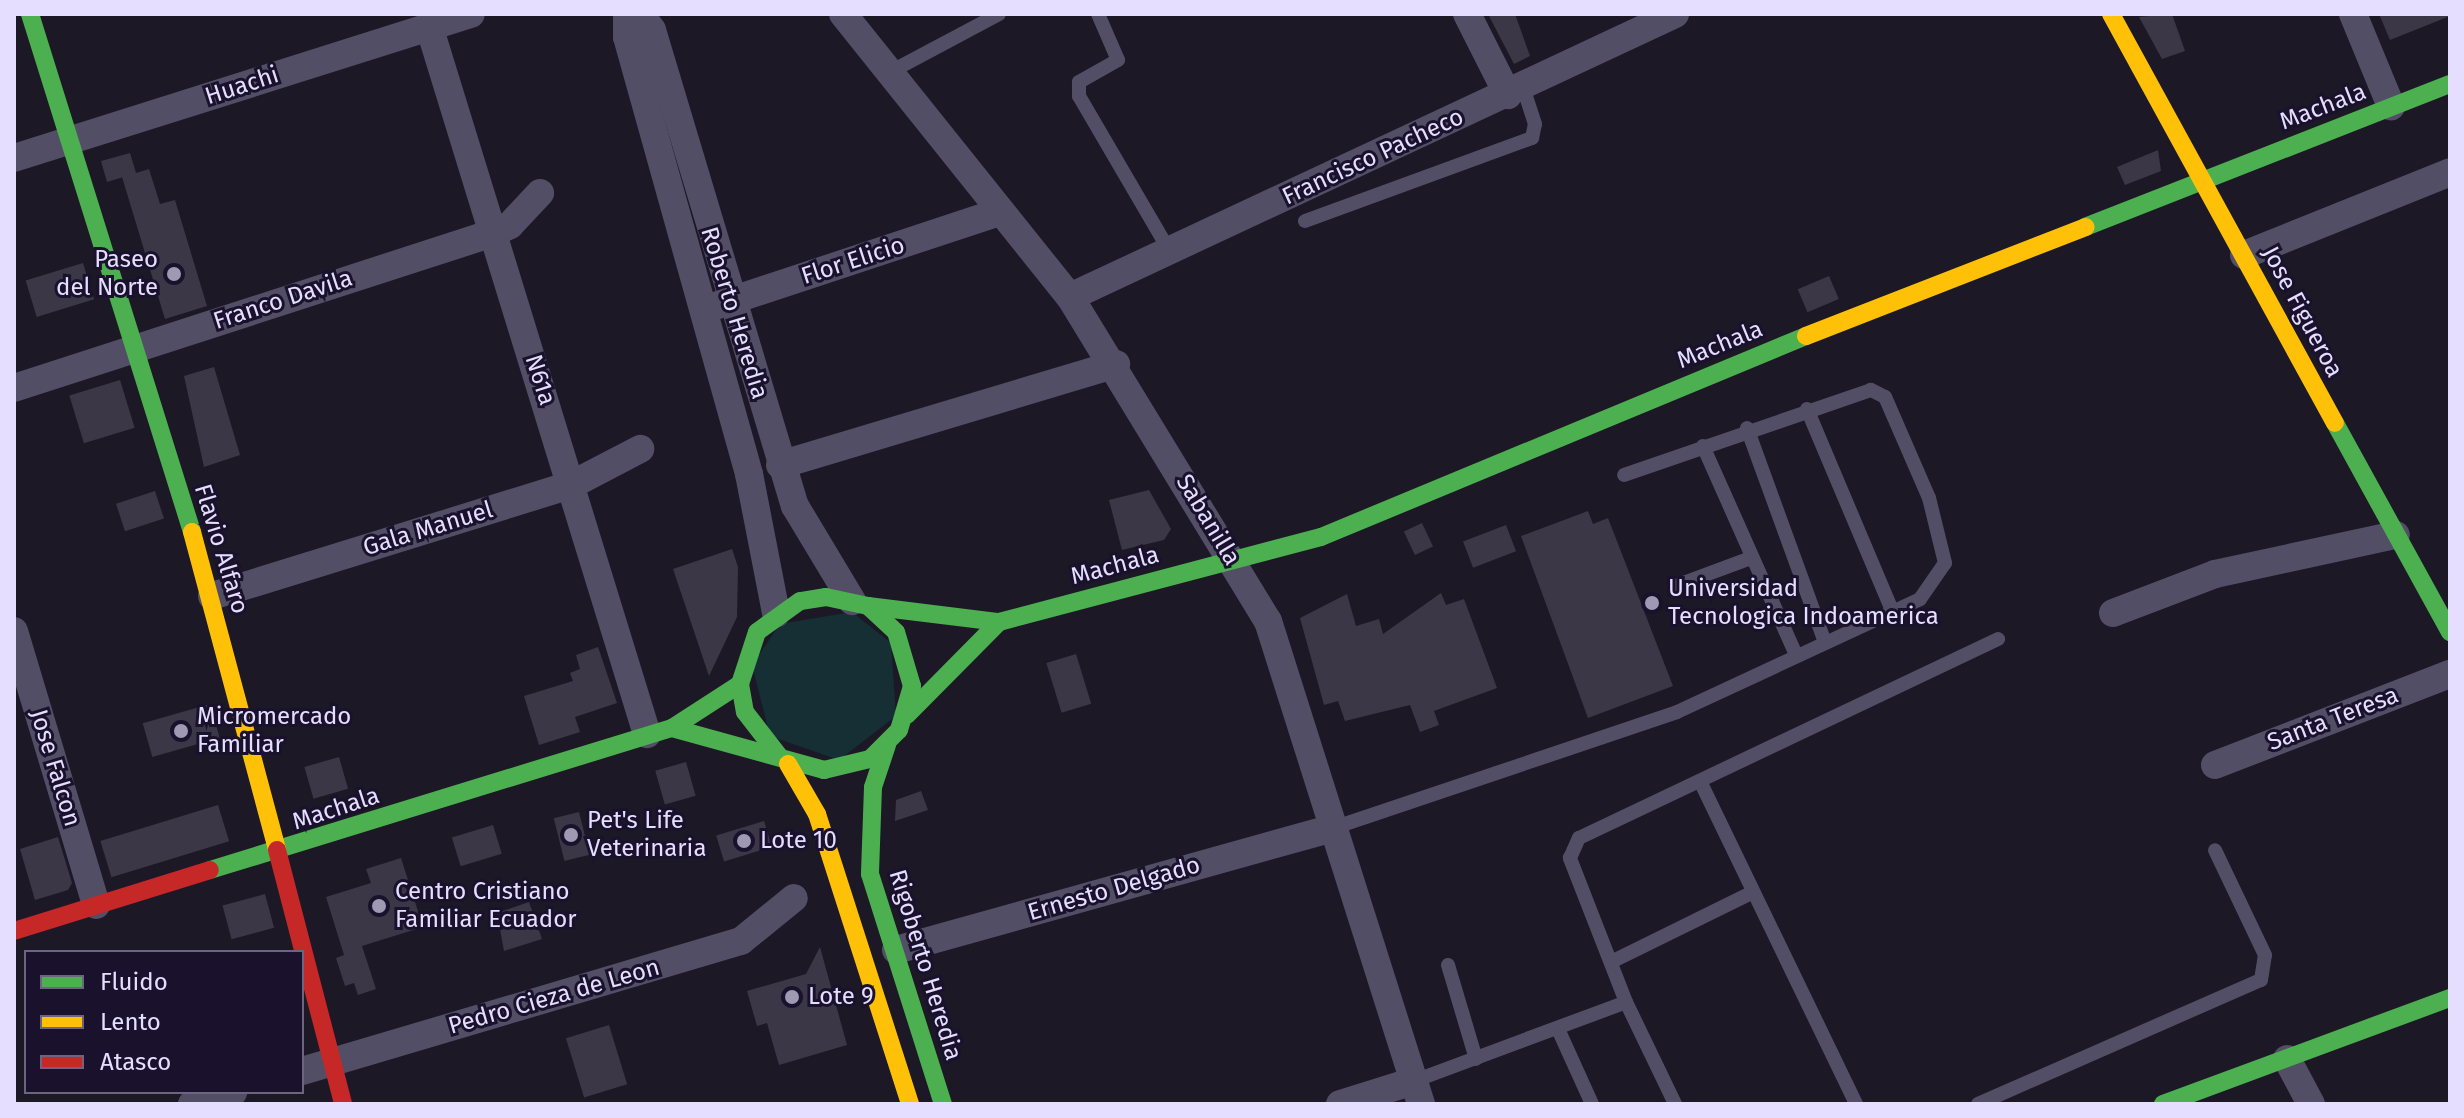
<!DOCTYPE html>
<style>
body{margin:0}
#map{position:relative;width:2464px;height:1118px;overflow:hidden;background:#1c1826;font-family:"Fira Sans",sans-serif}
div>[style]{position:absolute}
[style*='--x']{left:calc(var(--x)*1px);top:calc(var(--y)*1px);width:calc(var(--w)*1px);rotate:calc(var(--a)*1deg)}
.green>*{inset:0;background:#162f34}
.building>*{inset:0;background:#3c3747;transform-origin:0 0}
.lane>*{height:14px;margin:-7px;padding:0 7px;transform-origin:7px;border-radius:7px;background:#524e66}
.street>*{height:28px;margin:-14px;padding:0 14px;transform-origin:14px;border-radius:14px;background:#524e66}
.fast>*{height:18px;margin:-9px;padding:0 9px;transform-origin:9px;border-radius:9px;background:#4caf50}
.slow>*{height:18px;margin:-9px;padding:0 9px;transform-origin:9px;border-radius:9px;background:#ffc107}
.jam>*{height:18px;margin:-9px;padding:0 9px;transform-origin:9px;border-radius:9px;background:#c62828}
.dots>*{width:22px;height:22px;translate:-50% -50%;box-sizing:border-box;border:4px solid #1a122c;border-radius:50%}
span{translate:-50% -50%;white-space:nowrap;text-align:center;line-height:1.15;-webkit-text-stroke:6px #1a122c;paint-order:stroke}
.street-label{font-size:24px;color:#e6deff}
.poi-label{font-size:24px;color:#e6deff}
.right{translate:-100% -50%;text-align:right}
.left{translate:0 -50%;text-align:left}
.frame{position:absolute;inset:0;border:16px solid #e6deff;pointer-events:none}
.legend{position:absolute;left:24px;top:950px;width:280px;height:144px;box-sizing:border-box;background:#1a122c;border:2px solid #6c6480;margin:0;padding:10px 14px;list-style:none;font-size:24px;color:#e6deff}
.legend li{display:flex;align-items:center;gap:16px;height:40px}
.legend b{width:40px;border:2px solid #6c6480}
</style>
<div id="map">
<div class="green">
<i style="clip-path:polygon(852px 612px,891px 643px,896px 716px,839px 760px,770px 736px,752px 665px,780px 624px)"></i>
</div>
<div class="building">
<i style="clip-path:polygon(1488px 14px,1515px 14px,1530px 56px,1514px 64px)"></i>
<i style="clip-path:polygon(2172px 14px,2185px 51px,2162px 59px,2139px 17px)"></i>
<i style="clip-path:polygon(2379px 14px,2450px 14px,2450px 16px,2390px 40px)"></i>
<i style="clip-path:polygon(2158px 150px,2161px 171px,2125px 185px,2117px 167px)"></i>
<i style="clip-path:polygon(130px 153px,136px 173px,149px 169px,160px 204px,175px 200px,207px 306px,165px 319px,122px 177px,130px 175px,107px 182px,101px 161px)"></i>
<i style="left:83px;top:263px;width:38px;height:60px;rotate:73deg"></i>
<i style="left:1829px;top:276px;width:25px;height:34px;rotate:67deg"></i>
<i style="clip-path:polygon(214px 367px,240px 455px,204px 467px,184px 376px)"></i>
<i style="left:120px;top:380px;width:50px;height:53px;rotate:73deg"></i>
<i style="clip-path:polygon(1149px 490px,1171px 529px,1164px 540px,1122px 550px,1109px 500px)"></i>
<i style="left:155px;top:491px;width:29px;height:41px;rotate:72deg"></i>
<i style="clip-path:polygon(1588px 511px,1593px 524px,1608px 518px,1673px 686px,1588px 718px,1521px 536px)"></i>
<i style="left:1422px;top:523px;width:26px;height:20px;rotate:65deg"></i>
<i style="left:1506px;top:525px;width:28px;height:46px;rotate:69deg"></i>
<i style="clip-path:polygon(732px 549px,738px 567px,737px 617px,709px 676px,673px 569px)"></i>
<i style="clip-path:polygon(1441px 593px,1446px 605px,1464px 599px,1497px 688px,1434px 711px,1439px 725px,1420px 732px,1410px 705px,1345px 721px,1338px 701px,1324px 705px,1300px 618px,1347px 594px,1356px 626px,1379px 619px,1383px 634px)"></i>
<i style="clip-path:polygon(598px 647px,617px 703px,575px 717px,580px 732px,539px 745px,524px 696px,573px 681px,570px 673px,580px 669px,576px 655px)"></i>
<i style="left:1076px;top:654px;width:52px;height:31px;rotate:73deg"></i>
<i style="left:210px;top:704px;width:35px;height:70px;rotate:74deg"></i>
<i style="left:339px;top:757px;width:33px;height:36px;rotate:74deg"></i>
<i style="left:686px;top:762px;width:35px;height:32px;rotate:74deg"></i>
<i style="clip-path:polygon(921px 791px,928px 810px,895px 821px,896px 800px)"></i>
<i style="left:218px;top:805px;width:38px;height:123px;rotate:73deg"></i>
<i style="left:579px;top:812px;width:44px;height:26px;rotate:76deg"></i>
<i style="left:764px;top:821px;width:27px;height:50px;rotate:73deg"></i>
<i style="left:493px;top:825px;width:30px;height:43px;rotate:73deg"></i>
<i style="clip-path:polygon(58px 837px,72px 883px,68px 890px,35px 900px,20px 849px)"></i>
<i style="clip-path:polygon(401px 858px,423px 927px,362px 946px,376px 989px,358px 995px,354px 983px,345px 986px,336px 958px,344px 955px,326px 897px,371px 883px,366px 869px)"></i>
<i style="left:265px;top:894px;width:35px;height:44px;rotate:75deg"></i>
<i style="clip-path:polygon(529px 902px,542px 939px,504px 951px,497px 913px)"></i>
<i style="clip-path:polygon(820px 947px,847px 1045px,779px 1065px,767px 1023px,757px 1026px,747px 991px,806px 974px)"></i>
<i style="left:609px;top:1025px;width:62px;height:45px;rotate:73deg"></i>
</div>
<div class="lane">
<i style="--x:1098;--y:14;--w:50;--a:66.5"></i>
<i style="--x:1118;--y:60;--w:45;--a:150.6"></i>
<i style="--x:1079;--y:82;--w:14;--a:90"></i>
<i style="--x:1079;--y:96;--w:178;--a:59.7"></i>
<i style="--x:892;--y:71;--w:121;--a:-28"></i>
<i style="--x:1305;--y:221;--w:242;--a:-20.1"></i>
<i style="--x:1532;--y:138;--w:14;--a:-78"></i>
<i style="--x:1535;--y:124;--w:39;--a:-108"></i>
<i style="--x:1807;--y:409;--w:218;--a:67.1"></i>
<i style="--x:1747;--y:428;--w:226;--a:70"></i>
<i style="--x:1703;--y:446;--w:229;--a:66"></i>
<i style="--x:1678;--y:585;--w:78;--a:-20.3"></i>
<i style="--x:1700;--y:781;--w:359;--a:64.2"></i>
<i style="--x:1333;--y:828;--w:363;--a:-18.6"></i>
<i style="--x:1677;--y:712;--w:268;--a:-24.9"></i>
<i style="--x:1920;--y:599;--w:44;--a:-55.2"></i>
<i style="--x:1945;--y:563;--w:67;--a:-103.8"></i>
<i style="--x:1929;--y:498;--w:110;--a:-113.5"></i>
<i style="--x:1885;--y:397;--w:16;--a:-153"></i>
<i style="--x:1871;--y:390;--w:261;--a:161"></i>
<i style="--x:1611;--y:962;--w:156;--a:-26.2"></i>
<i style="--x:1448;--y:965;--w:98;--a:73.4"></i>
<i style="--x:1626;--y:1002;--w:113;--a:64.3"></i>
<i style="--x:1558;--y:1029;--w:82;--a:65.6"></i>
<i style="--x:1414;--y:1081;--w:226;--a:-20.4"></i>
<i style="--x:1626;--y:1002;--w:155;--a:-111.3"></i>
<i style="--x:1570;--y:858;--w:22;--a:-66"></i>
<i style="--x:1579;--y:838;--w:464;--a:-25.4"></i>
<i style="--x:1978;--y:1104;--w:309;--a:-23.7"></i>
<i style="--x:2261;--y:980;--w:25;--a:-81"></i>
<i style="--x:2265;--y:955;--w:116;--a:-115.5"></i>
</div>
<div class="street">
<i style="--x:627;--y:14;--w:23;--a:90"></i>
<i style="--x:627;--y:37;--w:454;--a:74.4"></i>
<i style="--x:749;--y:474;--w:142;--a:79"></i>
<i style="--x:640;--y:14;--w:20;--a:53"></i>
<i style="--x:652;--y:30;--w:497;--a:73.3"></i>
<i style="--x:795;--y:506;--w:111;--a:59"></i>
<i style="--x:843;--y:14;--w:363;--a:51.3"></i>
<i style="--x:1070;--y:297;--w:380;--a:58.6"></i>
<i style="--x:1268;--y:621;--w:507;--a:72.42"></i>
<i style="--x:1467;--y:14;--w:91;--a:63.2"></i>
<i style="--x:2353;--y:14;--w:100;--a:67.6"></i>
<i style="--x:429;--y:26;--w:741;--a:72.89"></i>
<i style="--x:14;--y:158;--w:479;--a:-17.5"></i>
<i style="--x:2244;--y:255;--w:222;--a:-21.9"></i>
<i style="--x:1070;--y:297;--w:668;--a:-25.07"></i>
<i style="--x:712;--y:307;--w:303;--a:-18.3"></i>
<i style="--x:14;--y:388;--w:503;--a:-17.93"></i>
<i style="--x:493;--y:233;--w:19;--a:-25"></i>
<i style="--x:510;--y:225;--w:44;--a:-46.8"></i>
<i style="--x:780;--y:465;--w:351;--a:-16.7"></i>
<i style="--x:212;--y:596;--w:378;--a:-17.2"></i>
<i style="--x:573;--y:484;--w:76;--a:-27.6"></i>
<i style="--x:2113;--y:613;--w:109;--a:-20.9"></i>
<i style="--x:2215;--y:574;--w:185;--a:-12.2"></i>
<i style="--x:14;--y:631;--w:286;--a:73.3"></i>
<i style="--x:2215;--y:765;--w:252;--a:-21.2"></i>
<i style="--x:896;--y:950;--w:454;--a:-15.6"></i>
<i style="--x:2287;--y:1059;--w:51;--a:61.9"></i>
<i style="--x:302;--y:1071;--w:458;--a:-16.5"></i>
<i style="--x:741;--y:941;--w:68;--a:-39.1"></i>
<i style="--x:192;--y:1104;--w:43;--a:-16.3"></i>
<i style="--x:1340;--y:1104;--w:77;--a:-17.3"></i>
</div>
<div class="fast">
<i style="--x:30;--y:14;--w:543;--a:72.63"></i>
<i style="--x:2085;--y:227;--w:392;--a:-21.4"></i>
<i style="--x:2335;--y:423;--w:239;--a:61.2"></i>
<i style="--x:868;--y:606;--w:132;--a:7"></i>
<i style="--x:999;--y:622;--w:333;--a:-14.8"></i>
<i style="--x:1321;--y:537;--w:525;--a:-22.51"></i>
<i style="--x:907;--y:715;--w:131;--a:-45.3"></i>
<i style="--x:672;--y:728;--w:158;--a:15.4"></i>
<i style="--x:824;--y:770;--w:47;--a:-13.4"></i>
<i style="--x:870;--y:759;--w:41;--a:-45"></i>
<i style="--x:899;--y:730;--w:46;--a:-73.5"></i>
<i style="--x:912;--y:686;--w:56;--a:-106.5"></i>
<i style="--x:896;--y:632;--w:38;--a:-137"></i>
<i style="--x:868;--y:606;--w:43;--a:-167.9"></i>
<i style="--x:826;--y:597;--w:26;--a:171"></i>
<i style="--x:800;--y:601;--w:53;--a:144.2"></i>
<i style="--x:757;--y:632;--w:55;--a:108.1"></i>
<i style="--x:740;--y:684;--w:28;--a:80"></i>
<i style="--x:745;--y:712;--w:56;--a:52.3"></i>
<i style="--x:887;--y:745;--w:44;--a:108.4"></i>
<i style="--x:873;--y:787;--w:87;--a:92"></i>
<i style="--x:870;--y:874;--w:241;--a:72.4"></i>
<i style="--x:210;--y:870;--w:483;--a:-17.1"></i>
<i style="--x:672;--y:728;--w:81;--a:-32.9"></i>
<i style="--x:2163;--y:1104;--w:306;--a:-20.3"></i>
</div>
<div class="slow">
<i style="--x:2111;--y:14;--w:466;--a:61.3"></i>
<i style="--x:1806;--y:336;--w:300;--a:-21.3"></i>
<i style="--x:192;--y:532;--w:329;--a:75"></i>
<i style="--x:788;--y:764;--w:58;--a:59.9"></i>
<i style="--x:817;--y:814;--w:305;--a:72.2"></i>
</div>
<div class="jam">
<i style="--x:277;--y:850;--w:262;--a:75.4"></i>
<i style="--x:14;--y:931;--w:205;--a:-17.3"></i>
</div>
<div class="dots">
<i style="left:174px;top:274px;background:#9f99b3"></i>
<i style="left:1652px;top:603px;background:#9f99b3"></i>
<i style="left:181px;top:731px;background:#9f99b3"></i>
<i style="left:571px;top:835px;background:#9f99b3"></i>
<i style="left:744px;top:841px;background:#9f99b3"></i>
<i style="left:379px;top:906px;background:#9f99b3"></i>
<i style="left:792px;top:997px;background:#9f99b3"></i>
</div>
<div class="street-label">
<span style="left:242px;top:86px;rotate:-18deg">Huachi</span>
<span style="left:2323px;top:107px;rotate:-21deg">Machala</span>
<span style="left:1373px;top:157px;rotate:-25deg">Francisco Pacheco</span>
<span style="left:853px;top:261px;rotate:-18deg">Flor Elicio</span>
<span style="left:283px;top:300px;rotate:-18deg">Franco Davila</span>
<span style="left:2302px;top:312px;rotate:62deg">Jose Figueroa</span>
<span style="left:734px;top:313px;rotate:73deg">Roberto Heredia</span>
<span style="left:1720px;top:345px;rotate:-22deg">Machala</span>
<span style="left:540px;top:380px;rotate:72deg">N61a</span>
<span style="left:1208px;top:520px;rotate:59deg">Sabanilla</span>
<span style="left:428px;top:529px;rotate:-17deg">Gala Manuel</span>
<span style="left:221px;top:549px;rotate:73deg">Flavio Alfaro</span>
<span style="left:1115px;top:566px;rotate:-15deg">Machala</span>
<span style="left:2333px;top:719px;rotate:-21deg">Santa Teresa</span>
<span style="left:55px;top:768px;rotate:73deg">Jose Falcon</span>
<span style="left:336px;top:809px;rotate:-18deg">Machala</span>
<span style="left:1114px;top:889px;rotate:-16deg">Ernesto Delgado</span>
<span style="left:925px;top:965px;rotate:73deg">Rigoberto Heredia</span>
<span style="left:554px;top:997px;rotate:-16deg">Pedro Cieza de Leon</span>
</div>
<div class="poi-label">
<span class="right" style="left:158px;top:274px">Paseo<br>del Norte</span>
<span class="left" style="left:1668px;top:603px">Universidad<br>Tecnologica Indoamerica</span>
<span class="left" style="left:197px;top:731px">Micromercado<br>Familiar</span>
<span class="left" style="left:587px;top:835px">Pet's Life<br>Veterinaria</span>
<span class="left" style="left:760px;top:841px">Lote 10</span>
<span class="left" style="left:395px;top:906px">Centro Cristiano<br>Familiar Ecuador</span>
<span class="left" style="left:808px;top:997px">Lote 9</span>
</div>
<div class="frame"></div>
<ul class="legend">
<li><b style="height:10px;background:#4caf50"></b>Fluido</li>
<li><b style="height:10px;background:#ffc107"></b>Lento</li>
<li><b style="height:10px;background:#c62828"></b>Atasco</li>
</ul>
</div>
